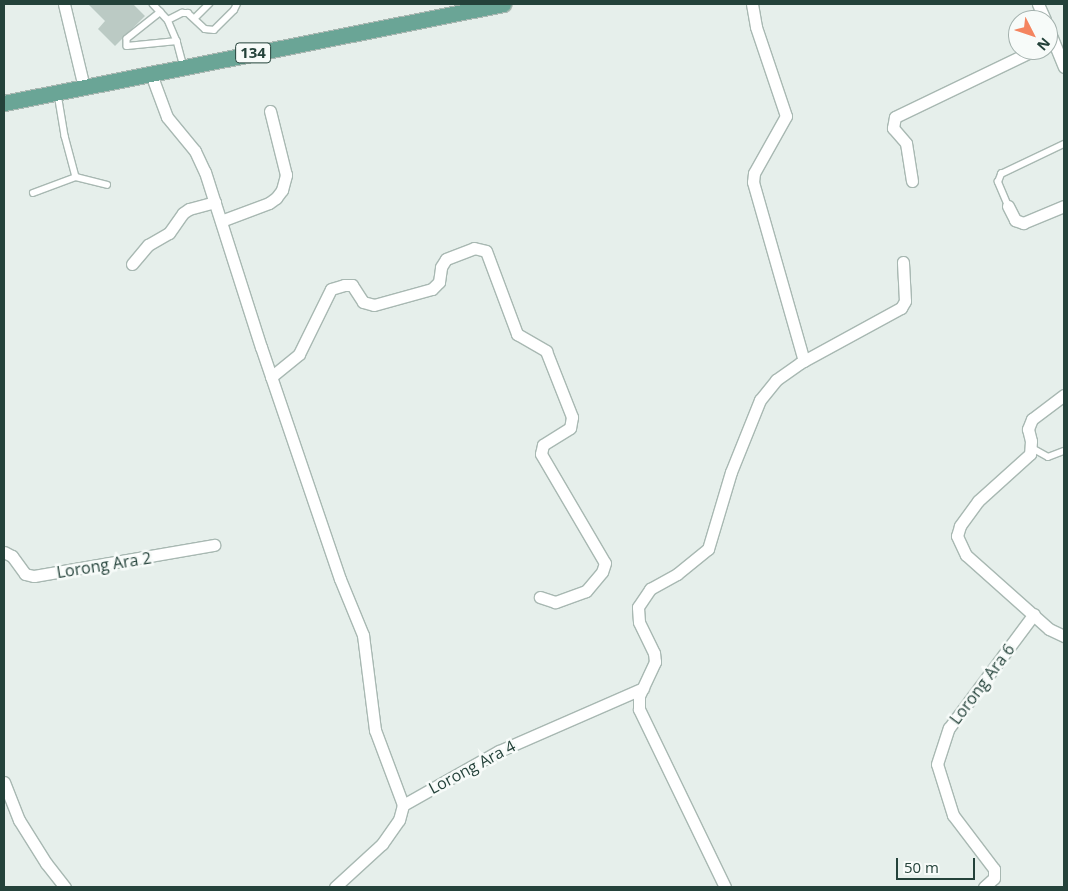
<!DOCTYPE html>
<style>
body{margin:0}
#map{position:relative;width:1068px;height:891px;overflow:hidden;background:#e6efeb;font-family:"Open Sans",sans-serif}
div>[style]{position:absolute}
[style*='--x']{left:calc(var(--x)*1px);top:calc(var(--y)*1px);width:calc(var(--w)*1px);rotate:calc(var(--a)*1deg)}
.building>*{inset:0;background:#bbcac4}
.roads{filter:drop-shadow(1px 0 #a8b8b2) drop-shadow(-1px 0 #a8b8b2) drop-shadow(0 1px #a8b8b2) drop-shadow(0 -1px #a8b8b2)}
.lane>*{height:5.5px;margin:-2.75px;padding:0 2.75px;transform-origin:2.75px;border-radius:2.75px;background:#fff}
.street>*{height:11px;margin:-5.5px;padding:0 5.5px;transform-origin:5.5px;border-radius:5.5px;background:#fff}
.primary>*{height:15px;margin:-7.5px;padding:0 7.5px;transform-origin:7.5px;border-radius:7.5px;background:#6aa596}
span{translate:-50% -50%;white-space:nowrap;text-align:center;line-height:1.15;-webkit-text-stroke:5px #f7fbf9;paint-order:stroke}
.shield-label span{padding:1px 4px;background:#f7fbf9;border:1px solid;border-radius:4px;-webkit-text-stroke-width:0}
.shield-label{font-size:15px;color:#24423a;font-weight:700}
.street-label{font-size:16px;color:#24423a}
.frame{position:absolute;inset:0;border:5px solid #24423a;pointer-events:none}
.north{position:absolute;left:1008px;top:10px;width:50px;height:50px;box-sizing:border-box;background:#f7fbf9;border:1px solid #a3b1ad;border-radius:50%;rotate:131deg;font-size:14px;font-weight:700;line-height:20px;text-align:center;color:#24423a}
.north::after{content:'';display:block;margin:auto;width:18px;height:22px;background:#f4845f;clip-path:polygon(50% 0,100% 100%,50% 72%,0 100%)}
.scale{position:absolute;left:896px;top:858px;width:79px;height:22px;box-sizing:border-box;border:2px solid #24423a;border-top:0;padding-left:6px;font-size:15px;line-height:18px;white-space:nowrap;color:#24423a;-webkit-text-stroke:4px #f7fbf9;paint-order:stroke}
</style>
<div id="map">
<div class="building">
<i style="clip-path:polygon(88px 4px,133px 4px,145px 16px,115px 46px,98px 29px,105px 21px)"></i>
</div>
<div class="roads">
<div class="lane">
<i style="--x:153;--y:4;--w:22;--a:47"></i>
<i style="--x:168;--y:20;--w:23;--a:67"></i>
<i style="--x:177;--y:41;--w:27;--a:75"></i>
<i style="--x:161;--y:12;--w:43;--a:141.5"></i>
<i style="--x:127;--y:39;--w:7;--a:90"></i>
<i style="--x:127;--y:46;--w:50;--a:-5.7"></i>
<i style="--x:195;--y:18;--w:20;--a:-45"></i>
<i style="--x:168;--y:20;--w:16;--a:-27"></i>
<i style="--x:182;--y:13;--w:6;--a:0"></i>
<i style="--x:188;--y:13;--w:23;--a:43"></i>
<i style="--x:205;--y:29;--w:9;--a:6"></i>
<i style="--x:214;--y:30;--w:28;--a:-45"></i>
<i style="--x:234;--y:10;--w:7;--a:-63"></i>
<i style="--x:58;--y:94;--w:43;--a:80.5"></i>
<i style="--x:65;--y:136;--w:42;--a:75"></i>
<i style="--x:33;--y:193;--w:46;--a:-20.4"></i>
<i style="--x:76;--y:177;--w:32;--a:14"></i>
<i style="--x:1008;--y:206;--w:26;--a:-113"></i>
<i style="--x:998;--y:182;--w:9;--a:-69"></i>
<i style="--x:1001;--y:174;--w:70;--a:-25.5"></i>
<i style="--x:1032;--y:448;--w:18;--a:29"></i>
<i style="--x:1048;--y:457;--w:17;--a:-21"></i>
</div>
<div class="street">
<i style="--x:64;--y:4;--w:85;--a:76.5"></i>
<i style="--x:752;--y:4;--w:23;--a:80"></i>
<i style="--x:756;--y:27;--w:94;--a:71.4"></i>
<i style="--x:786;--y:116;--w:65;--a:119.3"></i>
<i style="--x:754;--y:173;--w:9;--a:96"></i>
<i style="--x:753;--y:182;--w:186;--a:74.1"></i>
<i style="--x:1038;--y:4;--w:17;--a:66"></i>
<i style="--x:1048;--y:28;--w:42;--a:67.7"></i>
<i style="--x:151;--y:74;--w:46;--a:69.6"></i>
<i style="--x:167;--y:117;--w:44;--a:50.5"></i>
<i style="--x:195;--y:151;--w:23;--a:65"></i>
<i style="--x:205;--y:172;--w:184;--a:72.3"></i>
<i style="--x:261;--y:347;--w:245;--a:71.2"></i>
<i style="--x:340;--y:579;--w:61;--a:67.7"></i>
<i style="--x:363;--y:635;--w:96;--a:82.8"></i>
<i style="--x:375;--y:730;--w:80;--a:69.5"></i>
<i style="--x:912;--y:181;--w:38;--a:-99"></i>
<i style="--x:906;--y:143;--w:20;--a:-131"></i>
<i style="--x:893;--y:128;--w:11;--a:-80"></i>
<i style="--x:895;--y:117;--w:154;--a:-25.7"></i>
<i style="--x:1008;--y:206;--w:16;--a:63"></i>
<i style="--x:1015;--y:220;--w:9;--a:21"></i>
<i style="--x:1023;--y:223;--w:44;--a:-22.5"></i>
<i style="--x:221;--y:221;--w:51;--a:-20.6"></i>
<i style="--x:269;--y:203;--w:9;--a:-36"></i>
<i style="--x:276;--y:198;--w:10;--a:-53"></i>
<i style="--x:282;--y:190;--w:16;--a:-75"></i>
<i style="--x:286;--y:175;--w:66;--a:-104"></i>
<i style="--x:132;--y:264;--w:25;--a:-50"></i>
<i style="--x:148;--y:245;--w:24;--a:-30"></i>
<i style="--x:169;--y:233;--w:24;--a:-55"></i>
<i style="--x:183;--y:213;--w:7;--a:-34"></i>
<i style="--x:189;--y:209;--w:27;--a:-15"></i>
<i style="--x:271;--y:377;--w:36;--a:-39"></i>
<i style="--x:299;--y:354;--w:72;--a:-63.8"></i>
<i style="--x:331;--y:289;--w:14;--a:-17"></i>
<i style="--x:344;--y:285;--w:8;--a:0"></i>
<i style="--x:352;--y:285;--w:20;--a:57"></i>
<i style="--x:363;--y:302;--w:11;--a:15"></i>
<i style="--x:374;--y:305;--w:60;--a:-15.4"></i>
<i style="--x:432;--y:289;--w:10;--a:-45"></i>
<i style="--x:439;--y:282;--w:15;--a:-82"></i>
<i style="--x:441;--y:267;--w:9;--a:-58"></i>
<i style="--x:446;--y:259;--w:30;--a:-21"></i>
<i style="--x:474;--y:248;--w:12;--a:14"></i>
<i style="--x:486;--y:251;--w:89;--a:69.5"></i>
<i style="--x:517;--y:334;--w:34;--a:30"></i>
<i style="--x:546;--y:351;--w:71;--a:68.5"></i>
<i style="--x:572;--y:417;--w:11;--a:100"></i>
<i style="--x:570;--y:428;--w:32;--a:148"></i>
<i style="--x:543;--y:445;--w:9;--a:103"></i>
<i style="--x:541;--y:454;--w:126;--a:59.6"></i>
<i style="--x:605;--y:563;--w:9;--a:108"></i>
<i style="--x:602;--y:572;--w:25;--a:130"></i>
<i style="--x:586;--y:591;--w:33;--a:160"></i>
<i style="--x:555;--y:602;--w:16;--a:-162"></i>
<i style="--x:1064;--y:395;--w:40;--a:143"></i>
<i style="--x:1032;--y:419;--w:11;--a:112"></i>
<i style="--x:1028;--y:429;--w:12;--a:76"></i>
<i style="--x:1031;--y:441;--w:13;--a:94"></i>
<i style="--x:1030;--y:454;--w:70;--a:137.9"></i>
<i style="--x:978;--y:501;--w:31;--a:126"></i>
<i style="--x:960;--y:526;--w:10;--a:107"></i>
<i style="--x:957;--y:536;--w:21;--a:65"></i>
<i style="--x:966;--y:555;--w:111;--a:41.7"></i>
<i style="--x:1049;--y:629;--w:17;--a:25"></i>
<i style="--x:4;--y:552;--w:9;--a:27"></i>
<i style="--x:12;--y:556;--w:22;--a:54"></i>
<i style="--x:25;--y:574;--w:9;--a:13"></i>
<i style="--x:34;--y:576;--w:183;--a:-9.8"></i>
<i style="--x:4;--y:782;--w:41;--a:68.5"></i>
<i style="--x:19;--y:820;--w:51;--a:57.9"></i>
<i style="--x:46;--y:863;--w:31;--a:52"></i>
<i style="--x:335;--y:887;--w:64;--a:-42.5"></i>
<i style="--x:382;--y:844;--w:29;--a:-55"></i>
<i style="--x:399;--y:820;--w:16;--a:-75"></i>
<i style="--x:403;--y:805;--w:110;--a:-29.4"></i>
<i style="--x:499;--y:751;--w:157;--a:-23.6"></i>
<i style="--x:725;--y:887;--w:198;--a:-115.8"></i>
<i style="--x:639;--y:709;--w:13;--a:-90"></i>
<i style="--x:639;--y:696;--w:38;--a:-65"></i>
<i style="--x:655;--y:662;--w:9;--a:-96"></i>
<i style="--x:654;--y:653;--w:34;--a:-116"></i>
<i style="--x:639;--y:622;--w:15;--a:-94"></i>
<i style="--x:638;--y:607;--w:22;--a:-56"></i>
<i style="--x:650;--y:589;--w:31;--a:-29"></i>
<i style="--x:677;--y:574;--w:40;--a:-39"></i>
<i style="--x:708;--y:549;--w:80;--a:-73.4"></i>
<i style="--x:731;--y:472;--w:78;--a:-68.1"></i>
<i style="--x:760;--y:400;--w:26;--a:-51"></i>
<i style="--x:776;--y:380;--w:29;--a:-35"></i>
<i style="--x:800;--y:363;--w:115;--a:-28.6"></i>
<i style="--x:901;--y:308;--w:8;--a:-60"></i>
<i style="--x:905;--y:301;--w:39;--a:-93"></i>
<i style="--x:984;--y:887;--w:13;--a:-42"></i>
<i style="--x:994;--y:878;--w:9;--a:-90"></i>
<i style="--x:994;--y:869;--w:68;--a:-127.2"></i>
<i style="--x:953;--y:815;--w:53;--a:-107.4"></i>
<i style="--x:937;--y:764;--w:38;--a:-72"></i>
<i style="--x:949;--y:728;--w:142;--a:-53.3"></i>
</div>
<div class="primary">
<i style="--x:4;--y:103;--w:509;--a:-11.22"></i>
</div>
</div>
<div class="shield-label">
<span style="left:253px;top:53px">134</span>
</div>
<div class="street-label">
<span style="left:104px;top:565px;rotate:-9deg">Lorong Ara 2</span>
<span style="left:982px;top:684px;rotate:-53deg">Lorong Ara 6</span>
<span style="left:472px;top:767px;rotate:-28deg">Lorong Ara 4</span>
</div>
<div class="frame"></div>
<div class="north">N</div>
<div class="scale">50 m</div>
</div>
